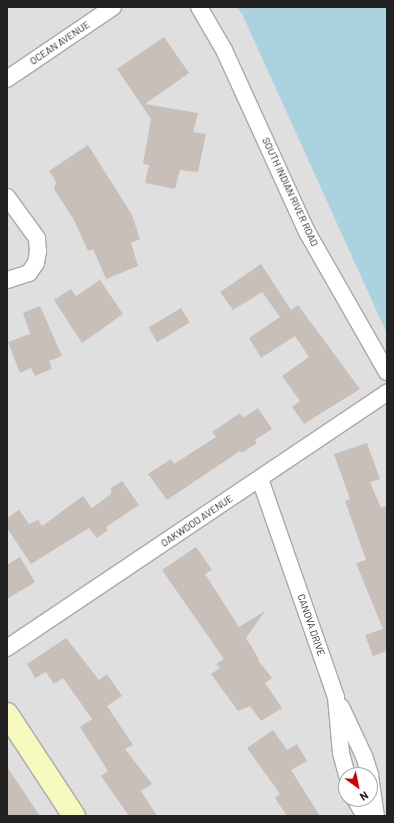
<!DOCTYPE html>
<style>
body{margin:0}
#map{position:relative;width:394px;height:823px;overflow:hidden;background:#f2efe9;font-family:Barlow,sans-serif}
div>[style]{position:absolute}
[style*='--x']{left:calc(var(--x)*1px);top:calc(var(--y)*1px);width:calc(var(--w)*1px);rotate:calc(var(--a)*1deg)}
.residential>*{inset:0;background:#e0dfdf}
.water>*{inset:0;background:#aad3df}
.building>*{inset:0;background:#c7bfb8;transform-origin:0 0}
.roads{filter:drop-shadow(1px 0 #a9a9a9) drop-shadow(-1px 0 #a9a9a9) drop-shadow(0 1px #a9a9a9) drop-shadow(0 -1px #a9a9a9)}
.minor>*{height:16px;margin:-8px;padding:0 8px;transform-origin:8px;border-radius:8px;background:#fff}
.secondary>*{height:22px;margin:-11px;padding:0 11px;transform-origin:11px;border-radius:11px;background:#f7fabf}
span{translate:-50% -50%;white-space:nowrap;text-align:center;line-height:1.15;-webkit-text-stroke:3.5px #fff;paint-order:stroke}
.street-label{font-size:10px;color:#222}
.frame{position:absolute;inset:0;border:8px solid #222;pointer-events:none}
.north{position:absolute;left:338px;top:767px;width:40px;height:40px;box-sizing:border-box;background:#fff;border:1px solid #a7a7a7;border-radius:50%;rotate:147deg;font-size:11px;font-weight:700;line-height:16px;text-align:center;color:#222}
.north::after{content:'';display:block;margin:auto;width:14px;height:18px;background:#d40000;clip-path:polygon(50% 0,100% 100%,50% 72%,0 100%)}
</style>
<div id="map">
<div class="residential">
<i style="clip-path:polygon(evenodd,7px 7px,236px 7px,242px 14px,387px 334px,387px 816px,7px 816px,7px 7px,346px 775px,370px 775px,370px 799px,346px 799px,346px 775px)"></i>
</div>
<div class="water">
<i style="clip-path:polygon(236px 7px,387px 7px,387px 334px,242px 14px)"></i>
</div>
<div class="building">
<i style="clip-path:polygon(164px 37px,189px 73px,145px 104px,198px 113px,193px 132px,206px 134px,198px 172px,180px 170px,175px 189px,145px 183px,149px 165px,143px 164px,151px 119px,117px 69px)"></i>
<i style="clip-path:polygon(88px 145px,132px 215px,140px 239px,131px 243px,138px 266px,106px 279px,93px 249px,88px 251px,74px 220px,54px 189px,56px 182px,49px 171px)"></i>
<i style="clip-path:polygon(261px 264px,291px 310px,298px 305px,360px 389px,304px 424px,292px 407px,300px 401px,282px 376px,309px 357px,295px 336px,261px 358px,249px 338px,280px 317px,262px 292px,233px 310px,220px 292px)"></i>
<i style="clip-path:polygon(100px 280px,123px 314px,82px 343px,54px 300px,71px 289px,76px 296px)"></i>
<i style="clip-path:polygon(40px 306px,62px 356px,49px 361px,52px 369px,35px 376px,31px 368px,20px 373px,8px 342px,30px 334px,23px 313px)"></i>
<i style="left:181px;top:308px;width:17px;height:38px;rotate:59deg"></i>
<i style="clip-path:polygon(258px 408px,272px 429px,255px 440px,257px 443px,242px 453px,240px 451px,167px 500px,148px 474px,171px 459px,174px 464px,216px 437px,212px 432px,240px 413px,243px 418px)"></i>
<i style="clip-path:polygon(367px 443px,380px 479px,370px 482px,381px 508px,387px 505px,387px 651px,373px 656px,365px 635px,383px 629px,356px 563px,366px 560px,345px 501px,350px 499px,334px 454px)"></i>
<i style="clip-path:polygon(122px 481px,139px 505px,106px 527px,108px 530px,97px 538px,89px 528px,31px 564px,7px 528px,7px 518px,19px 510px,29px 524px,38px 520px,42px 526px,83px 496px,92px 508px,111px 494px,111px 488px)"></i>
<i style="clip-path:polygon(196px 547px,212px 570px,205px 574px,239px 627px,265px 611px,246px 638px,259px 659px,258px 660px,272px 678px,265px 683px,282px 708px,261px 721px,250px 706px,238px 711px,211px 674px,220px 668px,216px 664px,224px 659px,162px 570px)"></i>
<i style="clip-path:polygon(20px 557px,35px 582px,7px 599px,7px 565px)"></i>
<i style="clip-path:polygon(66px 638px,99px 680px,107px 674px,122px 696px,107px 706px,133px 745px,125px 749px,152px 784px,141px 791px,157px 816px,129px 816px,101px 776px,108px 771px,80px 727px,92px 719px,63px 678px,54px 684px,46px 672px,35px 678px,27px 664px)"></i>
<i style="clip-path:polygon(273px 730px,287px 750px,297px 744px,307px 761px,291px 770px,320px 816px,287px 816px,275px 798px,280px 794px,247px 748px)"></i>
<i style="clip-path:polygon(7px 767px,40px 816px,7px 816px)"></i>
</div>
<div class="roads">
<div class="minor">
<i style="--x:199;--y:7;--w:50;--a:59.8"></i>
<i style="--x:224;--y:50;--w:200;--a:65.5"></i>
<i style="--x:307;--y:232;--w:161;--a:60.3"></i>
<i style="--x:7;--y:79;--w:128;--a:-34.2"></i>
<i style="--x:7;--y:197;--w:51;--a:53.8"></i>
<i style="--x:37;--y:238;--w:13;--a:86"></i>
<i style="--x:38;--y:251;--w:12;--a:99"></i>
<i style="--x:36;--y:263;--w:12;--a:125"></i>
<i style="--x:29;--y:273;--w:23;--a:162"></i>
<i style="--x:260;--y:479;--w:231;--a:70.8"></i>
<i style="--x:336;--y:697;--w:56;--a:84.9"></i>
<i style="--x:341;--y:753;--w:23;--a:75"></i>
<i style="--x:7;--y:648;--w:458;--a:-33.9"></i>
<i style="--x:341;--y:707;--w:54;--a:64.9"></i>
<i style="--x:364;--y:756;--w:20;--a:72"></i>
<i style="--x:370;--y:776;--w:40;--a:81.5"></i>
<i style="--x:355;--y:799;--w:20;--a:60"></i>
</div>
<div class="secondary">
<i style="--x:7;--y:714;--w:122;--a:56.7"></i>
</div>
</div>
<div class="street-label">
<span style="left:60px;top:43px;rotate:-34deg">OCEAN AVENUE</span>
<span style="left:290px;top:192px;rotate:65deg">SOUTH INDIAN RIVER ROAD</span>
<span style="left:197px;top:521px;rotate:-34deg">OAKWOOD AVENUE</span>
<span style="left:311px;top:625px;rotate:71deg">CANOVA DRIVE</span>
</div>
<div class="frame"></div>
<div class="north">N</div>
</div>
